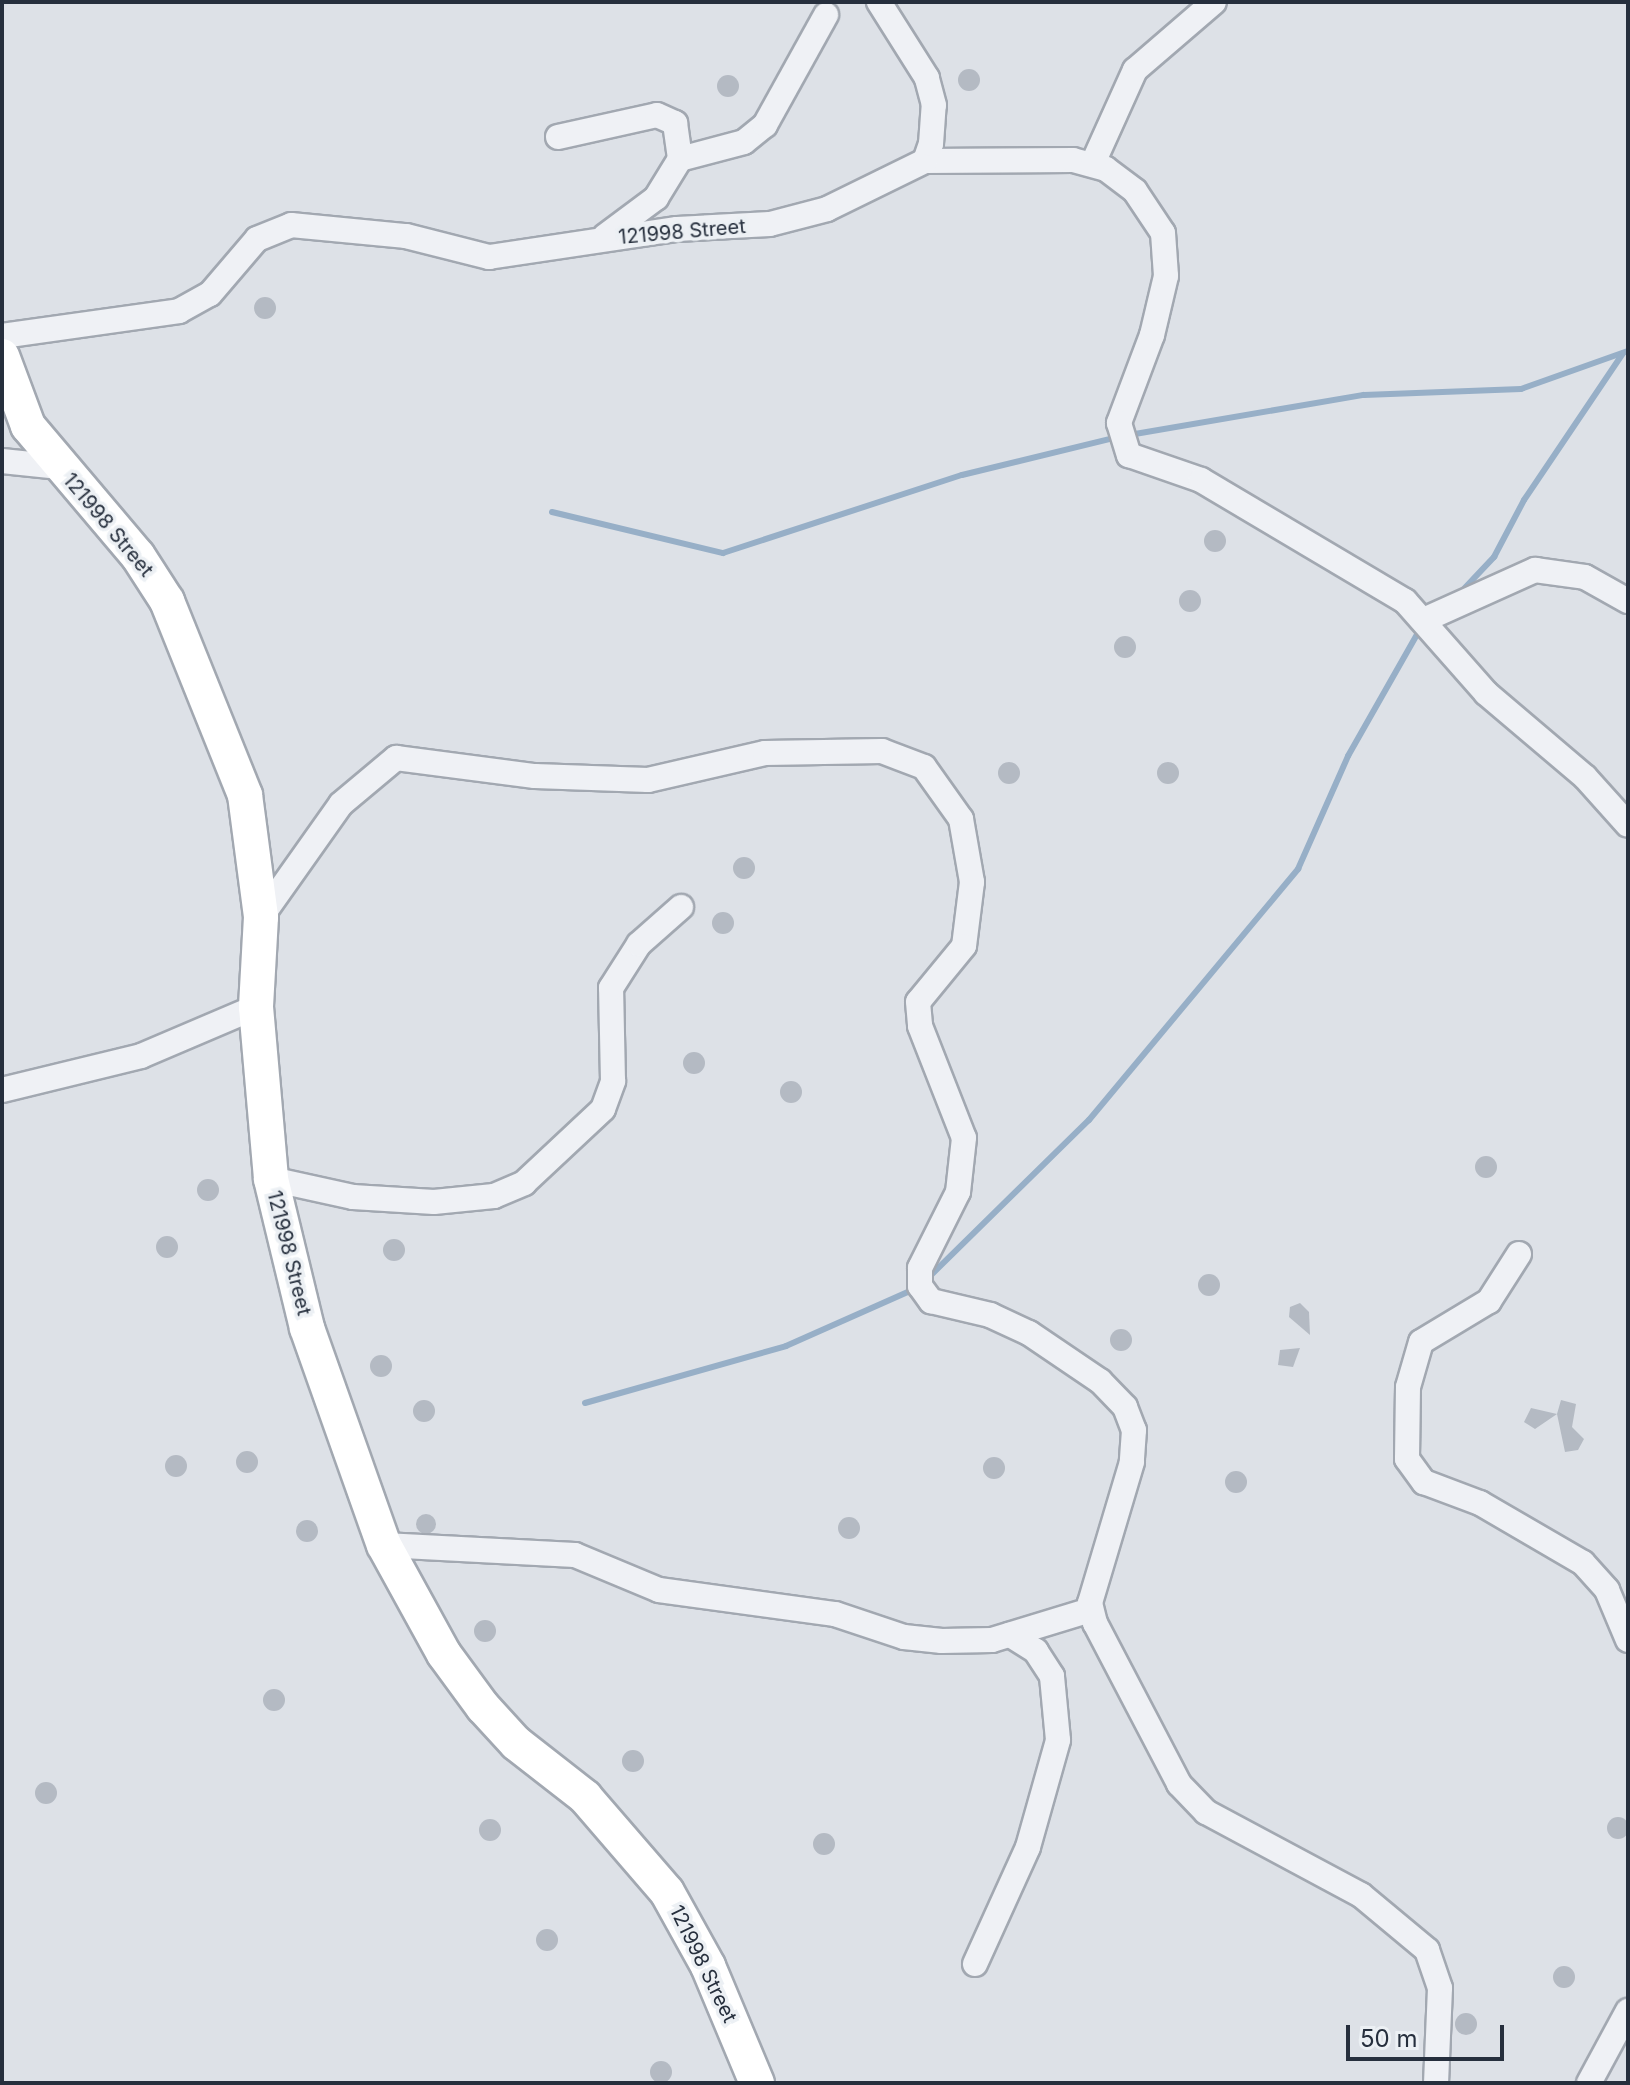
<!DOCTYPE html>
<style>
body{margin:0}
#map{position:relative;width:1630px;height:2085px;overflow:hidden;background:#dde1e7;font-family:Inter,sans-serif}
div>[style]{position:absolute}
[style*='--x']{left:calc(var(--x)*1px);top:calc(var(--y)*1px);width:calc(var(--w)*1px);rotate:calc(var(--a)*1deg)}
.stream>*{height:6px;margin:-3px;padding:0 3px;transform-origin:3px;border-radius:3px;background:#97afc7}
.building>*{inset:0;background:#b4bac3}
.round{border-radius:50%}
.roads{filter:drop-shadow(2px 0 #a2a8b1) drop-shadow(-2px 0 #a2a8b1) drop-shadow(0 2px #a2a8b1) drop-shadow(0 -2px #a2a8b1)}
.street>*{height:24px;margin:-12px;padding:0 12px;transform-origin:12px;border-radius:12px;background:#eff1f5}
.secondary>*{height:34px;margin:-17px;padding:0 17px;transform-origin:17px;border-radius:17px;background:#fff}
span{translate:-50% -50%;white-space:nowrap;text-align:center;line-height:1.15;-webkit-text-stroke:7px #ecf0f4;paint-order:stroke}
.street-label{font-size:20px;color:#262f3d}
.frame{position:absolute;inset:0;border:4px solid #262f3d;pointer-events:none}
.scale{position:absolute;left:1346px;top:2025px;width:158px;height:36px;box-sizing:border-box;border:4px solid #262f3d;border-top:0;padding-left:10px;font-size:24px;line-height:28px;white-space:nowrap;color:#262f3d;-webkit-text-stroke:6px #ecf0f4;paint-order:stroke}
</style>
<div id="map">
<div class="stream">
<i style="--x:1129;--y:435;--w:238;--a:-9.7"></i>
<i style="--x:1364;--y:395;--w:157;--a:-2.2"></i>
<i style="--x:1521;--y:389;--w:114;--a:-19.6"></i>
<i style="--x:552;--y:512;--w:176;--a:13.5"></i>
<i style="--x:723;--y:553;--w:251;--a:-18.1"></i>
<i style="--x:962;--y:475;--w:161;--a:-13.7"></i>
<i style="--x:1460;--y:593;--w:50;--a:-46.6"></i>
<i style="--x:1494;--y:557;--w:64;--a:-62.2"></i>
<i style="--x:1524;--y:500;--w:177;--a:-56"></i>
<i style="--x:928;--y:1278;--w:226;--a:-44.5"></i>
<i style="--x:1089;--y:1120;--w:327;--a:-50.2"></i>
<i style="--x:1298;--y:869;--w:124;--a:-66.1"></i>
<i style="--x:1348;--y:756;--w:150;--a:-60.4"></i>
<i style="--x:585;--y:1403;--w:209;--a:-15.8"></i>
<i style="--x:786;--y:1346;--w:143;--a:-23.9"></i>
</div>
<div class="building">
<i class="round" style="left:958px;top:69px;width:22px;height:22px"></i>
<i class="round" style="left:717px;top:75px;width:22px;height:22px"></i>
<i class="round" style="left:254px;top:297px;width:22px;height:22px"></i>
<i class="round" style="left:1204px;top:530px;width:22px;height:22px"></i>
<i class="round" style="left:1179px;top:590px;width:22px;height:22px"></i>
<i class="round" style="left:1114px;top:636px;width:22px;height:22px"></i>
<i class="round" style="left:998px;top:762px;width:22px;height:22px"></i>
<i class="round" style="left:1157px;top:762px;width:22px;height:22px"></i>
<i class="round" style="left:733px;top:857px;width:22px;height:22px"></i>
<i class="round" style="left:712px;top:912px;width:22px;height:22px"></i>
<i class="round" style="left:683px;top:1052px;width:22px;height:22px"></i>
<i class="round" style="left:780px;top:1081px;width:22px;height:22px"></i>
<i class="round" style="left:1475px;top:1156px;width:22px;height:22px"></i>
<i class="round" style="left:197px;top:1179px;width:22px;height:22px"></i>
<i class="round" style="left:156px;top:1236px;width:22px;height:22px"></i>
<i class="round" style="left:383px;top:1239px;width:22px;height:22px"></i>
<i class="round" style="left:1198px;top:1274px;width:22px;height:22px"></i>
<i style="clip-path:polygon(1300px 1303px,1309px 1312px,1310px 1335px,1289px 1317px,1290px 1307px)"></i>
<i class="round" style="left:1110px;top:1329px;width:22px;height:22px"></i>
<i style="clip-path:polygon(1300px 1348px,1293px 1367px,1278px 1365px,1280px 1350px)"></i>
<i class="round" style="left:370px;top:1355px;width:22px;height:22px"></i>
<i style="clip-path:polygon(1561px 1400px,1576px 1404px,1572px 1427px,1584px 1439px,1578px 1450px,1565px 1452px,1557px 1414px,1535px 1429px,1524px 1422px,1531px 1408px,1557px 1414px)"></i>
<i class="round" style="left:413px;top:1400px;width:22px;height:22px"></i>
<i class="round" style="left:236px;top:1451px;width:22px;height:22px"></i>
<i class="round" style="left:165px;top:1455px;width:22px;height:22px"></i>
<i class="round" style="left:983px;top:1457px;width:22px;height:22px"></i>
<i class="round" style="left:1225px;top:1471px;width:22px;height:22px"></i>
<i class="round" style="left:416px;top:1514px;width:20px;height:20px"></i>
<i class="round" style="left:838px;top:1517px;width:22px;height:22px"></i>
<i class="round" style="left:296px;top:1520px;width:22px;height:22px"></i>
<i class="round" style="left:474px;top:1620px;width:22px;height:22px"></i>
<i class="round" style="left:263px;top:1689px;width:22px;height:22px"></i>
<i class="round" style="left:622px;top:1750px;width:22px;height:22px"></i>
<i class="round" style="left:35px;top:1782px;width:22px;height:22px"></i>
<i class="round" style="left:1607px;top:1817px;width:22px;height:22px"></i>
<i class="round" style="left:479px;top:1819px;width:22px;height:22px"></i>
<i class="round" style="left:813px;top:1833px;width:22px;height:22px"></i>
<i class="round" style="left:536px;top:1929px;width:22px;height:22px"></i>
<i class="round" style="left:1553px;top:1966px;width:22px;height:22px"></i>
<i class="round" style="left:1455px;top:2013px;width:22px;height:22px"></i>
<i class="round" style="left:650px;top:2061px;width:22px;height:22px"></i>
</div>
<div class="roads">
<div class="street">
<i style="--x:558;--y:137;--w:101;--a:-12.5"></i>
<i style="--x:657;--y:115;--w:20;--a:24"></i>
<i style="--x:675;--y:123;--w:36;--a:82"></i>
<i style="--x:925;--y:161;--w:148;--a:-0.4"></i>
<i style="--x:1073;--y:160;--w:34;--a:15"></i>
<i style="--x:1106;--y:169;--w:36;--a:37"></i>
<i style="--x:1135;--y:191;--w:50;--a:56.3"></i>
<i style="--x:1163;--y:233;--w:43;--a:86"></i>
<i style="--x:1166;--y:276;--w:61;--a:103.3"></i>
<i style="--x:1152;--y:335;--w:94;--a:110.6"></i>
<i style="--x:1119;--y:423;--w:34;--a:73"></i>
<i style="--x:1129;--y:455;--w:76;--a:19.1"></i>
<i style="--x:1201;--y:480;--w:237;--a:30.7"></i>
<i style="--x:1405;--y:601;--w:123;--a:48.6"></i>
<i style="--x:1486;--y:693;--w:130;--a:40.3"></i>
<i style="--x:1585;--y:777;--w:64;--a:48.1"></i>
<i style="--x:1093;--y:163;--w:102;--a:-65.7"></i>
<i style="--x:1135;--y:70;--w:104;--a:-40.7"></i>
<i style="--x:605;--y:236;--w:64;--a:-36.7"></i>
<i style="--x:656;--y:198;--w:46;--a:-58.4"></i>
<i style="--x:680;--y:159;--w:66;--a:-14.9"></i>
<i style="--x:744;--y:142;--w:27;--a:-39"></i>
<i style="--x:765;--y:125;--w:126;--a:-61"></i>
<i style="--x:2;--y:336;--w:179;--a:-8"></i>
<i style="--x:179;--y:311;--w:35;--a:-29"></i>
<i style="--x:210;--y:294;--w:72;--a:-49.5"></i>
<i style="--x:257;--y:239;--w:37;--a:-22"></i>
<i style="--x:291;--y:225;--w:116;--a:5.5"></i>
<i style="--x:406;--y:236;--w:86;--a:14.2"></i>
<i style="--x:489;--y:257;--w:190;--a:-8.5"></i>
<i style="--x:677;--y:229;--w:93;--a:-3.1"></i>
<i style="--x:770;--y:224;--w:59;--a:-14.7"></i>
<i style="--x:827;--y:209;--w:109;--a:-26.1"></i>
<i style="--x:925;--y:161;--w:18;--a:-71"></i>
<i style="--x:931;--y:144;--w:39;--a:-86"></i>
<i style="--x:934;--y:105;--w:28;--a:-105"></i>
<i style="--x:927;--y:78;--w:90;--a:-122.3"></i>
<i style="--x:2;--y:461;--w:58;--a:5.9"></i>
<i style="--x:1426;--y:619;--w:120;--a:-24.2"></i>
<i style="--x:1535;--y:570;--w:50;--a:8"></i>
<i style="--x:1585;--y:577;--w:49;--a:29.2"></i>
<i style="--x:261;--y:917;--w:138;--a:-54.7"></i>
<i style="--x:341;--y:804;--w:72;--a:-39.9"></i>
<i style="--x:396;--y:758;--w:140;--a:7.4"></i>
<i style="--x:535;--y:776;--w:113;--a:2"></i>
<i style="--x:648;--y:780;--w:120;--a:-13"></i>
<i style="--x:765;--y:753;--w:117;--a:-1"></i>
<i style="--x:882;--y:751;--w:45;--a:20.9"></i>
<i style="--x:924;--y:767;--w:64;--a:54.6"></i>
<i style="--x:961;--y:819;--w:64;--a:80.1"></i>
<i style="--x:972;--y:882;--w:64;--a:97.1"></i>
<i style="--x:964;--y:946;--w:72;--a:129.4"></i>
<i style="--x:918;--y:1002;--w:24;--a:85"></i>
<i style="--x:920;--y:1026;--w:120;--a:68.6"></i>
<i style="--x:964;--y:1138;--w:54;--a:96.3"></i>
<i style="--x:958;--y:1192;--w:85;--a:116.6"></i>
<i style="--x:920;--y:1268;--w:18;--a:90"></i>
<i style="--x:920;--y:1286;--w:19;--a:54"></i>
<i style="--x:931;--y:1301;--w:61;--a:13.3"></i>
<i style="--x:990;--y:1315;--w:43;--a:24.8"></i>
<i style="--x:1029;--y:1333;--w:86;--a:34.1"></i>
<i style="--x:1100;--y:1381;--w:36;--a:46"></i>
<i style="--x:1125;--y:1407;--w:25;--a:69"></i>
<i style="--x:1134;--y:1430;--w:32;--a:94"></i>
<i style="--x:1132;--y:1462;--w:147;--a:106.6"></i>
<i style="--x:1090;--y:1603;--w:21;--a:76"></i>
<i style="--x:1095;--y:1623;--w:182;--a:62.4"></i>
<i style="--x:1179;--y:1784;--w:39;--a:46"></i>
<i style="--x:1206;--y:1812;--w:176;--a:28.2"></i>
<i style="--x:1361;--y:1895;--w:86;--a:39.8"></i>
<i style="--x:1427;--y:1950;--w:40;--a:71.1"></i>
<i style="--x:1440;--y:1988;--w:95;--a:92.4"></i>
<i style="--x:2;--y:1090;--w:143;--a:-13.7"></i>
<i style="--x:141;--y:1056;--w:125;--a:-23.1"></i>
<i style="--x:271;--y:1179;--w:84;--a:12.4"></i>
<i style="--x:353;--y:1197;--w:81;--a:3.5"></i>
<i style="--x:434;--y:1202;--w:60;--a:-5.7"></i>
<i style="--x:494;--y:1196;--w:33;--a:-23"></i>
<i style="--x:524;--y:1183;--w:108;--a:-43.1"></i>
<i style="--x:603;--y:1109;--w:30;--a:-70"></i>
<i style="--x:613;--y:1081;--w:93;--a:-91.2"></i>
<i style="--x:611;--y:988;--w:52;--a:-57.5"></i>
<i style="--x:639;--y:944;--w:56;--a:-41.4"></i>
<i style="--x:1519;--y:1254;--w:56;--a:122.6"></i>
<i style="--x:1489;--y:1301;--w:79;--a:148.9"></i>
<i style="--x:1421;--y:1342;--w:47;--a:106.1"></i>
<i style="--x:1408;--y:1387;--w:72;--a:90.8"></i>
<i style="--x:1407;--y:1459;--w:29;--a:54"></i>
<i style="--x:1424;--y:1482;--w:60;--a:20.6"></i>
<i style="--x:1480;--y:1503;--w:119;--a:30.2"></i>
<i style="--x:1583;--y:1563;--w:36;--a:48"></i>
<i style="--x:1607;--y:1590;--w:54;--a:67.2"></i>
<i style="--x:384;--y:1545;--w:191;--a:3"></i>
<i style="--x:575;--y:1555;--w:91;--a:22.6"></i>
<i style="--x:659;--y:1590;--w:178;--a:7.8"></i>
<i style="--x:835;--y:1614;--w:73;--a:18.4"></i>
<i style="--x:904;--y:1637;--w:38;--a:6"></i>
<i style="--x:942;--y:1641;--w:50;--a:-1.1"></i>
<i style="--x:992;--y:1640;--w:102;--a:-17"></i>
<i style="--x:975;--y:1964;--w:128;--a:-65.6"></i>
<i style="--x:1028;--y:1847;--w:111;--a:-74.3"></i>
<i style="--x:1058;--y:1740;--w:64;--a:-95.4"></i>
<i style="--x:1052;--y:1676;--w:30;--a:-123"></i>
<i style="--x:1036;--y:1651;--w:31;--a:-148"></i>
<i style="--x:1589;--y:2083;--w:82;--a:-61.6"></i>
</div>
<div class="secondary">
<i style="--x:2;--y:356;--w:75;--a:69.6"></i>
<i style="--x:28;--y:426;--w:170;--a:49.8"></i>
<i style="--x:138;--y:556;--w:54;--a:57.2"></i>
<i style="--x:167;--y:601;--w:209;--a:68.1"></i>
<i style="--x:245;--y:795;--w:123;--a:82.5"></i>
<i style="--x:261;--y:917;--w:90;--a:93.2"></i>
<i style="--x:256;--y:1007;--w:173;--a:85"></i>
<i style="--x:271;--y:1179;--w:153;--a:76.4"></i>
<i style="--x:307;--y:1328;--w:230;--a:70.5"></i>
<i style="--x:384;--y:1545;--w:124;--a:61.2"></i>
<i style="--x:444;--y:1654;--w:66;--a:53.7"></i>
<i style="--x:483;--y:1707;--w:49;--a:47.5"></i>
<i style="--x:516;--y:1743;--w:88;--a:38"></i>
<i style="--x:585;--y:1797;--w:125;--a:49.2"></i>
<i style="--x:667;--y:1892;--w:85;--a:61"></i>
<i style="--x:708;--y:1966;--w:127;--a:67.3"></i>
</div>
</div>
<div class="street-label">
<span style="left:682px;top:232px;rotate:-5deg">121998 Street</span>
<span style="left:108px;top:525px;rotate:50deg">121998 Street</span>
<span style="left:289px;top:1253px;rotate:76deg">121998 Street</span>
<span style="left:703px;top:1964px;rotate:64deg">121998 Street</span>
</div>
<div class="frame"></div>
<div class="scale">50 m</div>
</div>
